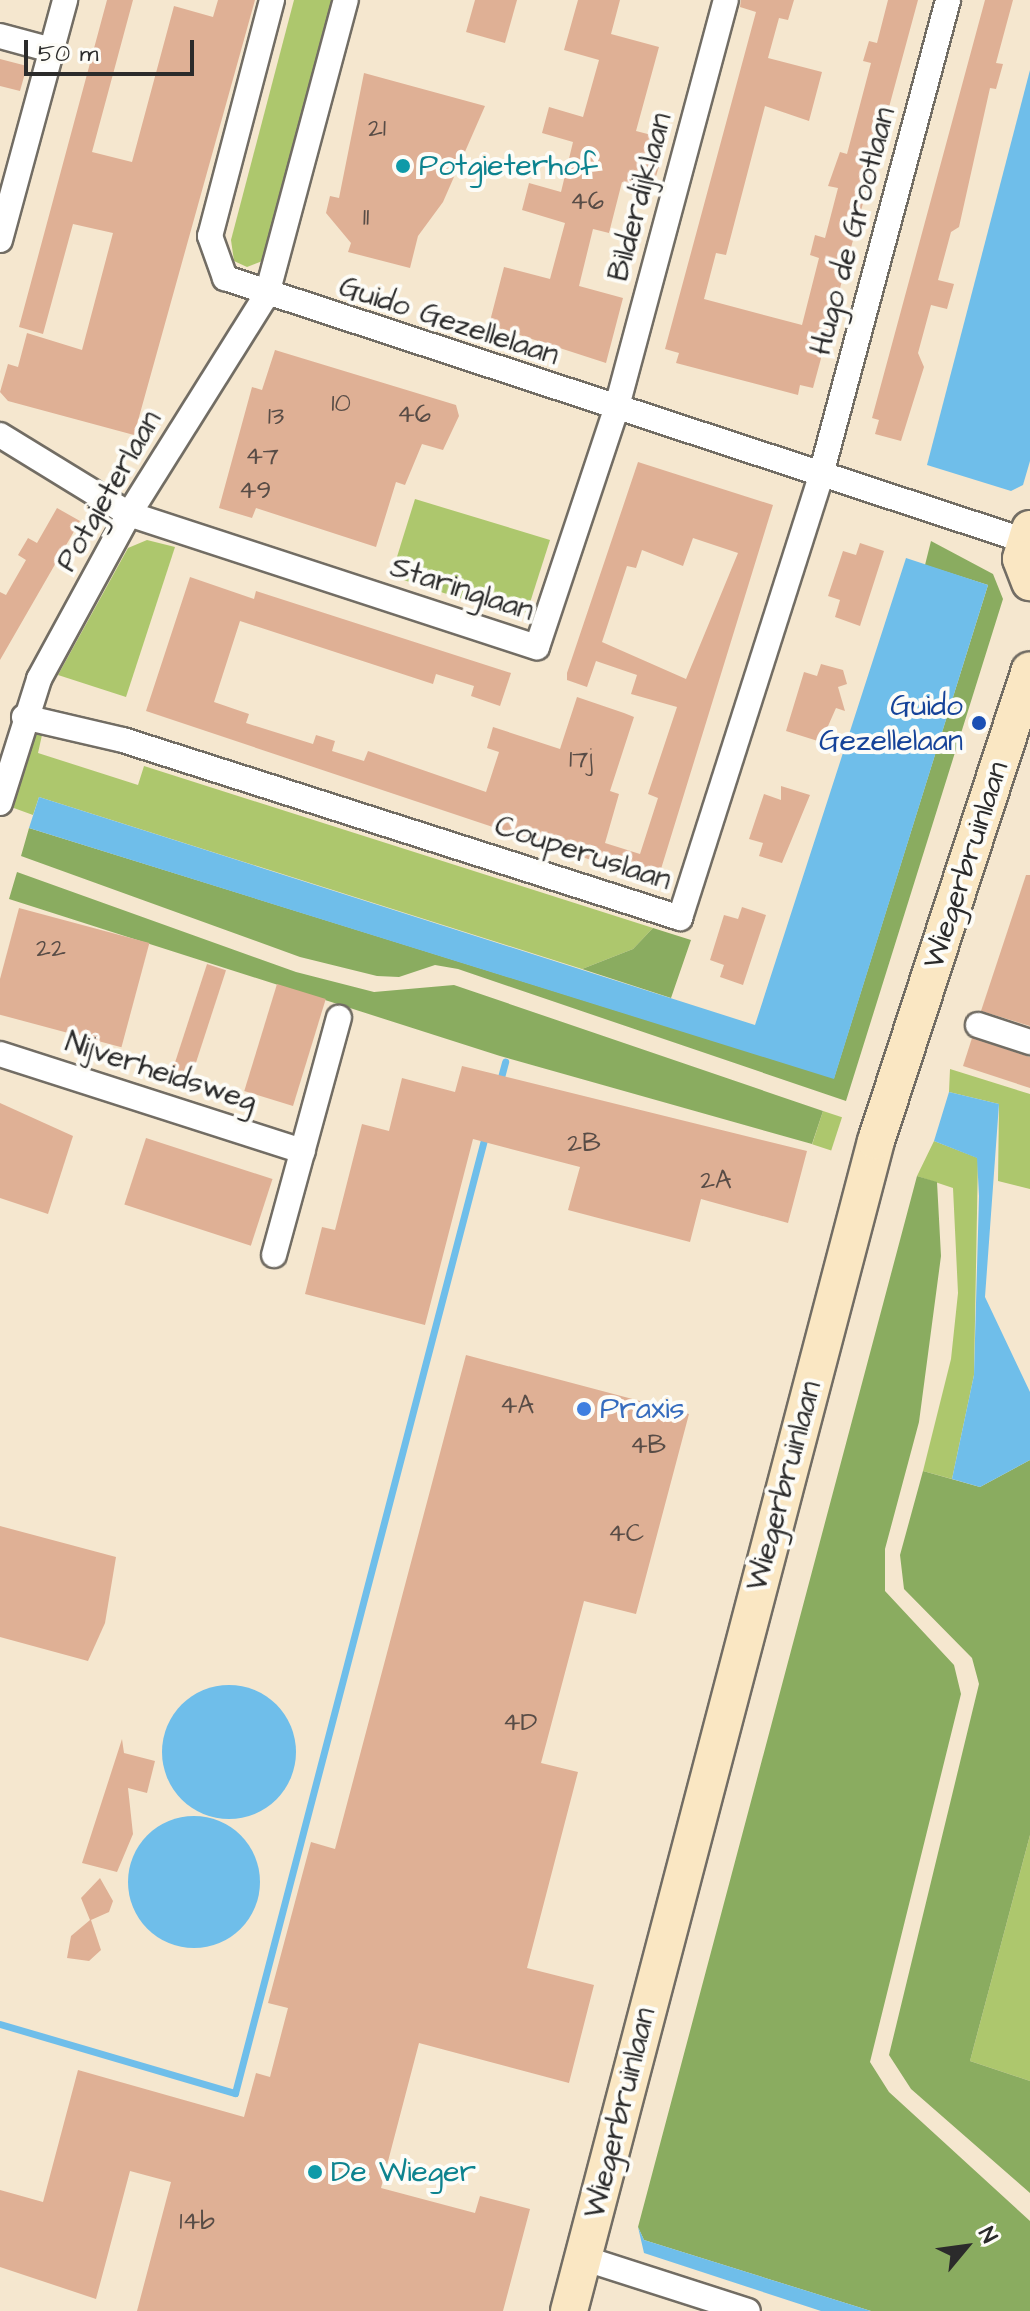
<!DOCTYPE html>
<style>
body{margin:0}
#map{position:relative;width:1030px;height:2311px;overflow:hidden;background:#f5e7cf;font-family:"Architects Daughter",sans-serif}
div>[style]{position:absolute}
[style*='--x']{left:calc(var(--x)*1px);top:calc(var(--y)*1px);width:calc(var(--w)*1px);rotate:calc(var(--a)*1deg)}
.green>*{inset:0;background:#adc76d;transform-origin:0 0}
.forest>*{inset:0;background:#8aac60}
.water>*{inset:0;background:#6fbeea}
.round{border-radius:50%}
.stream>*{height:7px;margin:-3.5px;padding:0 3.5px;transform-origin:3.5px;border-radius:3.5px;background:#6fbeea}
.building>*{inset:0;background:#dfb095;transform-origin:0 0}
.roads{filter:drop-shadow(2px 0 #726d64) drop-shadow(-2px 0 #726d64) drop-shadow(0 2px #726d64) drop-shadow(0 -2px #726d64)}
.street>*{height:24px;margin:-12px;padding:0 12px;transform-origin:12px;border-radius:12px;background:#fff}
.secondary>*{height:36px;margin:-18px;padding:0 18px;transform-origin:18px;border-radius:18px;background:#fae7c3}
.dots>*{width:22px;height:22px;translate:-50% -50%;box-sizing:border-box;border:4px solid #fdfcf7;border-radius:50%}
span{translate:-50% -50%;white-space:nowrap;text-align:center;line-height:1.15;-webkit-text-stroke:8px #fdfcf7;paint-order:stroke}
.number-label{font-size:26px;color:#584c46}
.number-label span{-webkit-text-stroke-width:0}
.culture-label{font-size:30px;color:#0d838f}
.left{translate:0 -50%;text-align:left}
.street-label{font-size:30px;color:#2b2b2b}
.transit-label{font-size:30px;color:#164399}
.right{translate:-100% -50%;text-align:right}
.shop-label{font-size:30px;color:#366cbe}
.north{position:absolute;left:926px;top:2207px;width:80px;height:80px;-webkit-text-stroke:6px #fdfcf7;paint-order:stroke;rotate:61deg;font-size:22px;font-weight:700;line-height:32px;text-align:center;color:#2b2b2b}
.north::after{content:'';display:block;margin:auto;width:28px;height:36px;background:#2b2b2b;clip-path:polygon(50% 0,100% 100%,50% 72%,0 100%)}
.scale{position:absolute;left:24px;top:40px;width:170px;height:36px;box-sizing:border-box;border:4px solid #2b2b2b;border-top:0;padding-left:10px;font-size:24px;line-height:28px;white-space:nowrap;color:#2b2b2b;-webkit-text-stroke:6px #fdfcf7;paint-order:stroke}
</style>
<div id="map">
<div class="green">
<i style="clip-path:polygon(294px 0,334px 0,265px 260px,247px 267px,234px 261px,231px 240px)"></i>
<i style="clip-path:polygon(415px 499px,550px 540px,527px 612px,512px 615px,391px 576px)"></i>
<i style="clip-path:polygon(147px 540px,175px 547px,126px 697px,58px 675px,128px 548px)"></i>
<i style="clip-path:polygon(44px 726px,38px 753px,138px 785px,144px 766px,653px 928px,633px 949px,582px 969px,39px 797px,33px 815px,11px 807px,32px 729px)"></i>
<i style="clip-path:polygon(950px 1069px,1030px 1094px,1030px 1189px,998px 1181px,999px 1104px,949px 1092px)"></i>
<i style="left:823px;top:1111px;width:20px;height:35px;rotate:18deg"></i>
<i style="clip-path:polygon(934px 1141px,978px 1158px,974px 1375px,952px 1479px,923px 1471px,951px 1359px,958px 1293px,953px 1188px,917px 1176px)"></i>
<i style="clip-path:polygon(1030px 1835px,1030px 2081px,970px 2061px)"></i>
</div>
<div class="forest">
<i style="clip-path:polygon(931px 541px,993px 574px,1003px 599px,846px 1101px,458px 969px,435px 965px,399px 977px,377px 976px,300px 957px,21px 856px,29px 828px,834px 1078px,988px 585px,925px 565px)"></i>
<i style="clip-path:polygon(17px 872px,296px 972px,374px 992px,454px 985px,823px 1111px,812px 1144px,500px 1056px,9px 899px)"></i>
<i style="clip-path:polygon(653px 928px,691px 940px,671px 998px,582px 969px,633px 949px)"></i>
<i style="clip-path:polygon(917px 1176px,937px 1182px,941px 1256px,919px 1422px,885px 1549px,885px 1591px,954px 1665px,961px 1694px,870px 2062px,889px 2092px,1030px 2221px,1030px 2311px,871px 2311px,644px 2240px,638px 2227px)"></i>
<i style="clip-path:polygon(1030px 1460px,1030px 1835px,970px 2061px,1030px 2081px,1030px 2193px,911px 2089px,889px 2055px,979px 1684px,972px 1658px,904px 1589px,900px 1555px,923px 1471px,980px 1487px)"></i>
</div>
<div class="water">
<i style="clip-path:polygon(1030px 70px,1030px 461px,1023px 485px,1011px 491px,927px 465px)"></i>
<i style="clip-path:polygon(906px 558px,988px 585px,834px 1079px,29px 828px,39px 797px,755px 1025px)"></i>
<i style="clip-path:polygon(949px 1092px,999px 1104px,985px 1297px,1030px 1392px,1030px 1460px,980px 1487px,952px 1479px,974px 1375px,979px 1196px,977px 1158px,934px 1141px)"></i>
<i class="round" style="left:162px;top:1685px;width:134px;height:134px"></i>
<i class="round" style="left:128px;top:1816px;width:132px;height:132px"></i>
<i style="clip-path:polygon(638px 2227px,644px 2240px,871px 2311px,821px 2311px,644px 2253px)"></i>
</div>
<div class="stream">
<i style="--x:500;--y:1081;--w:20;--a:-75"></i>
<i style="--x:0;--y:2024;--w:245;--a:16.4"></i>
<i style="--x:235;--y:2093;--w:989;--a:-75.36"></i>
</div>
<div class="building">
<i style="clip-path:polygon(107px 0,133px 0,92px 152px,132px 162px,174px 6px,213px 17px,218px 0,255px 0,134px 435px,8px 401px,0 392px,8px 364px,18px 367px,27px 333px,82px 350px,113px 233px,73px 224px,43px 334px,19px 327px)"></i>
<i style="clip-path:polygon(475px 0,517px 0,505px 43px,466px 32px)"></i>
<i style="clip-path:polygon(578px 0,620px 0,611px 34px,659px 47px,636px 131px,667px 139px,652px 190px,622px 182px,609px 233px,593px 229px,579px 286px,623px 298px,606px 363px,489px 325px,504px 267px,550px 279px,565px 223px,522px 210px,529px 183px,561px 192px,573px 142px,542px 133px,549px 107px,583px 117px,599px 60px,564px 50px)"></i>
<i style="clip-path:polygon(741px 0,794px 0,788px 20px,779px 18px,768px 58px,822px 72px,809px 121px,765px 106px,726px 255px,716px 253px,704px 299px,802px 325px,819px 258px,810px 255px,815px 235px,825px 238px,838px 188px,828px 186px,840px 152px,847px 154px,871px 63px,863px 61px,869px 41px,877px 43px,888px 0,918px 0,813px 388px,800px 385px,798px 395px,676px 363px,679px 353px,665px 349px,756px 12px,740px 7px)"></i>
<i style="clip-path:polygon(985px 0,1013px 0,996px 63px,1003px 64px,996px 89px,990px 88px,959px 227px,951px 232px,938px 280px,954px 284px,947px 309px,931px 305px,918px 353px,924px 367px,901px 441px,875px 434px,879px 420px,872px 418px)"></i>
<i style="clip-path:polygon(0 59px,27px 66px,20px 91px,0 86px)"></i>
<i style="clip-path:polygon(364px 73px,485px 106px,443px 202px,418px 236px,410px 268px,348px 252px,351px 243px,326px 213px,330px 196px,339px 198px)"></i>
<i style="clip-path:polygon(275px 350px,456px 405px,459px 416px,443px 450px,422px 444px,405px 485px,396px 482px,376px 547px,256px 508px,252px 518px,219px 508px,252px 387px,262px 390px)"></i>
<i style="clip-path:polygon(evenodd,638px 462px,773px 505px,657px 882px,146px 711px,190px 577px,254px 599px,256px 591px,511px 673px,500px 706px,471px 696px,474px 686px,436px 674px,433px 684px,240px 621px,214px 702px,249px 714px,246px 723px,313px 744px,316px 735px,335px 741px,332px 751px,364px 761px,368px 751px,486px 792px,499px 752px,487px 748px,493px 727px,560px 749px,577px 697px,624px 713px,634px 717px,610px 791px,619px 794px,605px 843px,640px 854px,658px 798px,648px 794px,677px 707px,631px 694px,637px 675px,596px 661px,587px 687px,567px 680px,567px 673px,638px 462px,693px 538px,738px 553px,686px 679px,602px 642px,627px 566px,636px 568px,642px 550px,683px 566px,693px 538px)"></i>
<i style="clip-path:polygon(57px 508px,80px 521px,0 660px,0 592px,6px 595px,26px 560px,18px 555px,28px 538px,37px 543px)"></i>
<i style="clip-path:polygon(860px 543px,884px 551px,860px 626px,835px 617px,840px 600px,828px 596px,843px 551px,856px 555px)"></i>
<i style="clip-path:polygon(821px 664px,843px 670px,847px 684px,838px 687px,845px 711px,836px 708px,821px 742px,786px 731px,804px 672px,817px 676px)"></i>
<i style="clip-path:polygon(781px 786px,810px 795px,782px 863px,759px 856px,763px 843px,749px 839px,764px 794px,781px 800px)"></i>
<i style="clip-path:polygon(1026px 875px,1030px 875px,1030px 1026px,981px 1011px)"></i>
<i style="clip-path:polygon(742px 907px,766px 915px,743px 985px,720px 977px,724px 965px,710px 960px,724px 915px,738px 919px)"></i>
<i style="left:19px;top:908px;width:135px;height:108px;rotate:15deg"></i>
<i style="left:207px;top:964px;width:20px;height:124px;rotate:18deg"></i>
<i style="left:277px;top:984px;width:51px;height:112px;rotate:17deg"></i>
<i style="clip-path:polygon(972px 1038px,1030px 1057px,1030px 1088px,963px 1066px)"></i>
<i style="clip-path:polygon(462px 1066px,807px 1151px,788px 1223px,701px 1199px,690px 1242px,621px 1224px,568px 1210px,580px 1167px,473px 1139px,425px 1325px,305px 1294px,322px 1227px,335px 1230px,362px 1124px,389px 1131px,402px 1078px,455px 1092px)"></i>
<i style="clip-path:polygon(0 1103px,73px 1136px,48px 1214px,0 1198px)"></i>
<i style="left:146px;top:1138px;width:133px;height:70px;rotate:18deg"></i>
<i style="clip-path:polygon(466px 1355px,689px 1414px,636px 1614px,584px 1601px,541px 1763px,578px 1772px,527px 1968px,594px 1985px,569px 2083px,419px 2043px,381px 2188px,475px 2213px,480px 2196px,530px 2209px,503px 2311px,137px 2311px,171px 2182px,130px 2171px,96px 2299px,0 2267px,0 2190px,43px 2202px,78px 2070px,244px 2117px,256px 2073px,270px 2077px,288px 2008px,268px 2003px,311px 1842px,335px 1849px)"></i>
<i style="clip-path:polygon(0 1526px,116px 1557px,105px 1623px,88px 1661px,0 1637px)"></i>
<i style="clip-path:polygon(122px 1739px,124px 1753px,155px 1761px,147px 1793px,128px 1788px,133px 1834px,117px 1872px,82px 1863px)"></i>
<i style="clip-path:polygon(100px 1878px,113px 1901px,109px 1912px,91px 1920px,101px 1950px,89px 1961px,67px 1958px,71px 1936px,90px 1920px,81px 1898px)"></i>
</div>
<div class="roads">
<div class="street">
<i style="--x:272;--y:0;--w:244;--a:104.7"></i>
<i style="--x:210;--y:236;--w:45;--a:70.3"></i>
<i style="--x:225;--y:278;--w:840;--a:18.18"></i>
<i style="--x:0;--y:36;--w:54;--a:15.1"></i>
<i style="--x:0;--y:240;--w:249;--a:-74.8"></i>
<i style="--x:0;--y:435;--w:151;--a:31.5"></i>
<i style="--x:129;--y:514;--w:429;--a:18.1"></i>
<i style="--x:537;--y:647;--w:250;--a:-71.6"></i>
<i style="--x:616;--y:410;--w:424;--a:-75"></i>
<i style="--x:24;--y:717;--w:102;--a:13.1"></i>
<i style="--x:123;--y:740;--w:585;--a:17.72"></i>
<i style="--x:680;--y:918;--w:462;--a:-72.3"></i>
<i style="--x:820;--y:478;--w:495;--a:-75"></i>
<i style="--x:0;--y:803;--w:130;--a:-72.5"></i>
<i style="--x:39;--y:679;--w:188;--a:-61.4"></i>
<i style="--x:129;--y:514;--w:260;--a:-57.9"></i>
<i style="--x:267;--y:294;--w:304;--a:-75"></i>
<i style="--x:978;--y:1025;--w:55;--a:18.1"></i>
<i style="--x:0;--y:1054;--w:318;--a:17.8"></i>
<i style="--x:274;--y:1255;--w:246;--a:-74.7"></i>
<i style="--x:583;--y:2258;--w:173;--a:17.8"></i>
</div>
<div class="secondary">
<i style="--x:1030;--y:529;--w:31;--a:107"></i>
<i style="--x:1021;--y:559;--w:25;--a:69"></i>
<i style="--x:569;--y:2311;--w:1210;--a:-75.3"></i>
<i style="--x:876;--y:1141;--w:495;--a:-71.9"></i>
</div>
</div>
<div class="dots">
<i style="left:403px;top:166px;background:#0f9aa8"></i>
<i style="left:979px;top:723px;background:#1a4fb4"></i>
<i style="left:584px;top:1409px;background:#3f7fe0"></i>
<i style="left:315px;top:2172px;background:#0f9aa8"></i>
</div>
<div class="number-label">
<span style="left:377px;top:129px">21</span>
<span style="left:587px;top:202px">46</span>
<span style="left:366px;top:218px">11</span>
<span style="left:341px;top:404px">10</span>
<span style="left:414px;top:415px">46</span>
<span style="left:276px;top:417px">13</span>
<span style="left:262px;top:457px">47</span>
<span style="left:255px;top:491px">49</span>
<span style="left:581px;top:760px">17j</span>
<span style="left:51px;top:949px">22</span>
<span style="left:584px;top:1144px">2B</span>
<span style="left:716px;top:1181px">2A</span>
<span style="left:517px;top:1406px">4A</span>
<span style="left:648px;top:1446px">4B</span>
<span style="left:626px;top:1534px">4C</span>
<span style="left:520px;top:1723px">4D</span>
<span style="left:197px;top:2222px">14b</span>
</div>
<div class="culture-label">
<span class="left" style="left:419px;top:166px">Potgieterhof</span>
<span class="left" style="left:331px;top:2172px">De Wieger</span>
</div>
<div class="street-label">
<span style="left:640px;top:197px;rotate:-75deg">Bilderdijklaan</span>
<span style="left:853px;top:231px;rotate:-75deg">Hugo de Grootlaan</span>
<span style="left:449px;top:321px;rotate:18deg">Guido Gezellelaan</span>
<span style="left:109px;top:491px;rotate:-60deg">Potgieterlaan</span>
<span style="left:462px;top:589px;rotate:18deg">Staringlaan</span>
<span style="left:583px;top:853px;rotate:18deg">Couperuslaan</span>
<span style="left:966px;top:865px;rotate:-72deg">Wiegerbruinlaan</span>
<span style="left:161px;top:1072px;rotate:18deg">Nijverheidsweg</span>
<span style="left:784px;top:1486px;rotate:-75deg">Wiegerbruinlaan</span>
<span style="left:620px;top:2113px;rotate:-76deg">Wiegerbruinlaan</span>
</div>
<div class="transit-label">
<span class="right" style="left:963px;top:723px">Guido<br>Gezellelaan</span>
</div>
<div class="shop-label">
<span class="left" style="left:600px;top:1409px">Praxis</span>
</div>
<div class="north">N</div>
<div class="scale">50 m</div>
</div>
